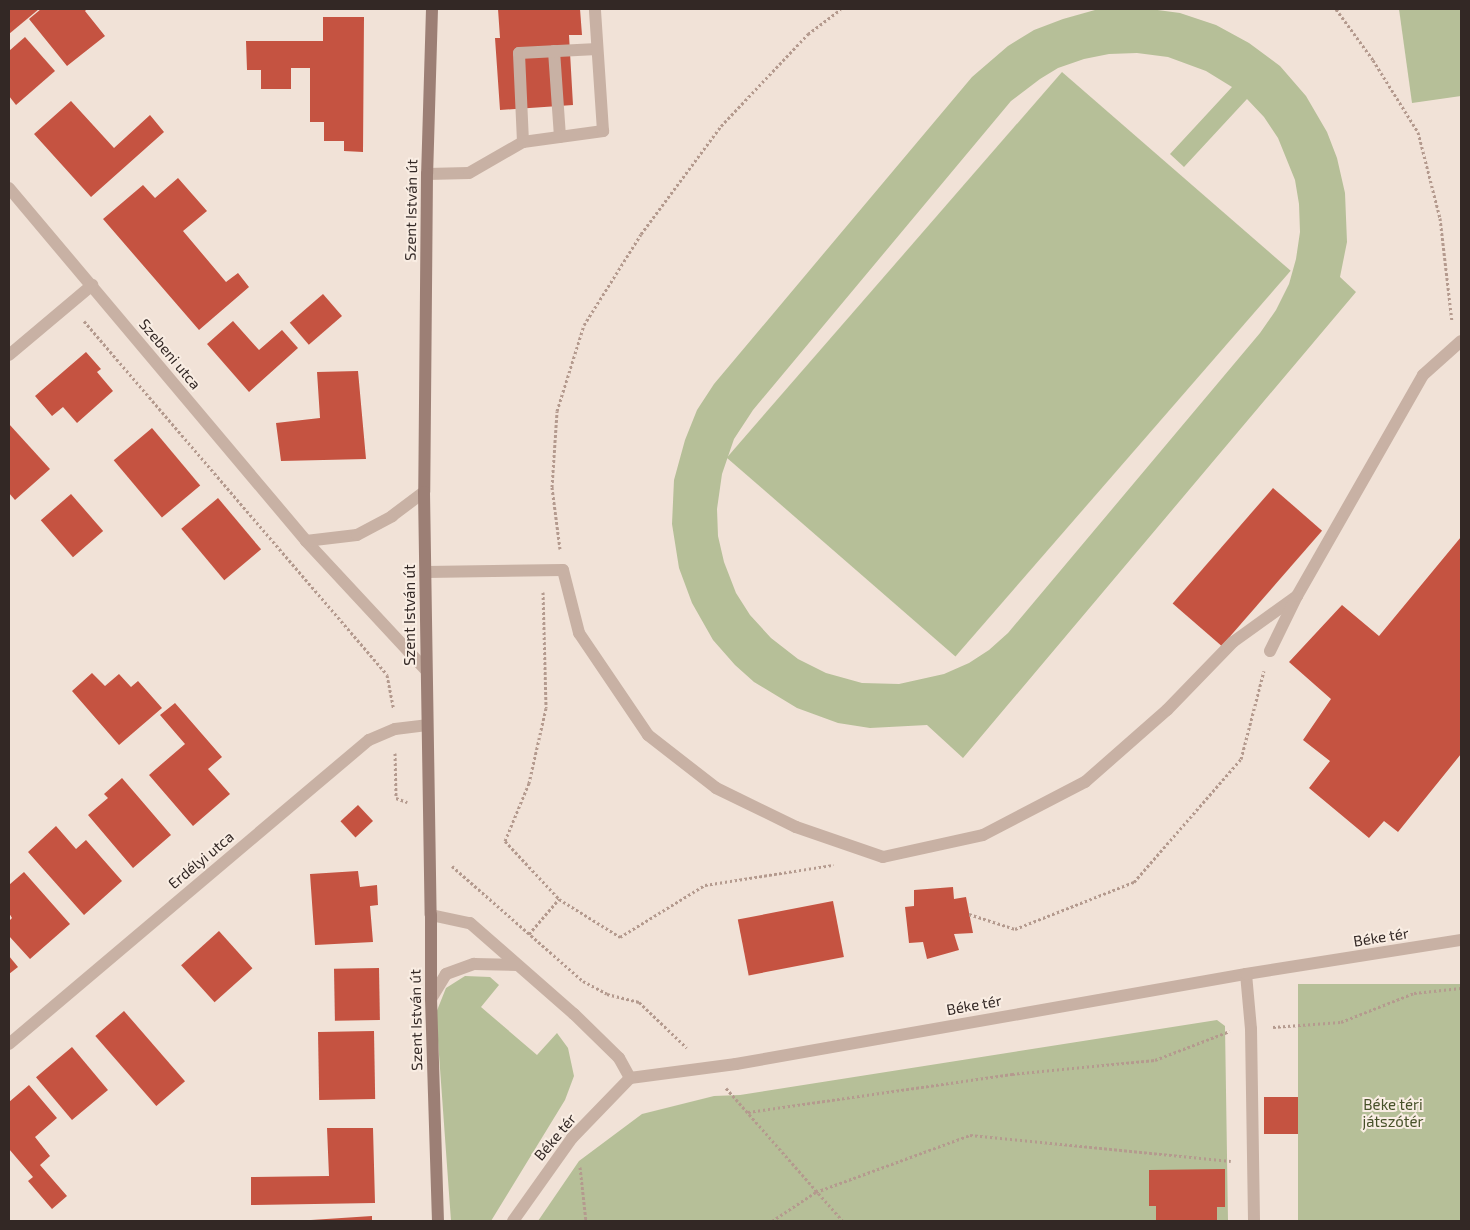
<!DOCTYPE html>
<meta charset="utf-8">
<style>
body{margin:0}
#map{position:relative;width:1470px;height:1230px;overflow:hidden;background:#f1e2d7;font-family:"Exo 2",sans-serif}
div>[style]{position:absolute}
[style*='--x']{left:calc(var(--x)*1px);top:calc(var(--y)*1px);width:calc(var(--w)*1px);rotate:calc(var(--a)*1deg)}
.green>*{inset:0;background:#b6bf98;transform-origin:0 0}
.building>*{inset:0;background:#c55341;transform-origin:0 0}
.path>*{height:3px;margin-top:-1.5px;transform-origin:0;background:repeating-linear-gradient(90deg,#b49a8e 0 2.5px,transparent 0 5px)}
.lane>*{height:12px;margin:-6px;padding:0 6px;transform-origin:6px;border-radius:6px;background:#c8b1a4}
.street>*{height:12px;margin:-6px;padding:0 6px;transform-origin:6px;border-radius:6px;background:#c8b1a4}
.secondary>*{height:12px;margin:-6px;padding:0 6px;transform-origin:6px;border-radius:6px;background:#9c7f75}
span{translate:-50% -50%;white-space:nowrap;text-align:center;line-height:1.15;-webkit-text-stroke:4px #f9ede3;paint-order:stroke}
.street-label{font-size:15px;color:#332825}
.park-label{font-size:15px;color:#475129}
.frame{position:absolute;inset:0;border:10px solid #332825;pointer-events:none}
</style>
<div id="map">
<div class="green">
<i style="clip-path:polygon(evenodd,1115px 9px,1150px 9px,1180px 13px,1216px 25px,1249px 43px,1280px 66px,1306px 96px,1327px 132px,1337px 158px,1345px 193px,1347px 242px,1340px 277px,1356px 292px,963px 758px,927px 725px,870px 728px,838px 723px,797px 708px,754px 682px,735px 665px,713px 640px,692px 603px,679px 568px,672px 524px,674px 480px,685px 440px,697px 410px,714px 384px,972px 77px,1008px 46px,1034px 30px,1063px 19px,1095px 10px,1115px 9px,1137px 53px,1168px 57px,1206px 71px,1232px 87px,1170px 154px,1184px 167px,1247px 99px,1264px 117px,1278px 138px,1295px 180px,1299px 204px,1300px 232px,1296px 259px,1289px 284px,1276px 310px,1260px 333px,1008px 633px,989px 650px,969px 663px,944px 674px,899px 684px,862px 683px,826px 673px,798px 659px,771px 638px,750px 615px,736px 593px,724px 562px,718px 536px,717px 509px,722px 474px,734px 439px,753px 410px,1011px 101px,1040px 79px,1058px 68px,1084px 59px,1109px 54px,1137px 53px)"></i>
<i style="clip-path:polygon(1399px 9px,1461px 9px,1461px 96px,1412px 103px)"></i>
<i style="left:1062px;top:72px;width:303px;height:511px;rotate:41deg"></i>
<i style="clip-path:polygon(465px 976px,490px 977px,499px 985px,481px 1007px,537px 1055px,557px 1033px,568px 1048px,574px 1076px,565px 1100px,491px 1221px,451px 1221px,436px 1013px,446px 988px)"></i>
<i style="left:1461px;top:984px;width:237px;height:163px;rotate:90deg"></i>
<i style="clip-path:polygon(1217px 1020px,1225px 1026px,1228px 1221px,538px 1221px,579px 1161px,642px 1114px,714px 1096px,740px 1095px)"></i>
</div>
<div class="building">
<i style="clip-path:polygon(9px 9px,39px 9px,9px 34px)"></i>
<i style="clip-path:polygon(41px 9px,87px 9px,85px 11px,105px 36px,67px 66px,29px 19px)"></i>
<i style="clip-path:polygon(498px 9px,580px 9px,582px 35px,569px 35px,573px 105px,500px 110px,495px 38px,500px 38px)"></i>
<i style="clip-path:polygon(323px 17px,364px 17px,363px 152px,344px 151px,344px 141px,324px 141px,324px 122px,310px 122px,310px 68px,291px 68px,291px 89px,261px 89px,261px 70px,247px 70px,246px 41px,323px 41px)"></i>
<i style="clip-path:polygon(25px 37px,55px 71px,16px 105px,9px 96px,9px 51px)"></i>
<i style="clip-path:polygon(71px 101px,114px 148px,150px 115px,164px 132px,91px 197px,34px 134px)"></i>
<i style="clip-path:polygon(178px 178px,207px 211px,183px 231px,226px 282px,238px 273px,249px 287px,199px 330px,103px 219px,143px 185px,155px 198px)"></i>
<i style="left:323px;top:294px;width:29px;height:44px;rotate:49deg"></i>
<i style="clip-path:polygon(233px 321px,259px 350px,282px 330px,298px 348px,249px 392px,207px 344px)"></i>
<i style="clip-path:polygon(86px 352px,101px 369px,97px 372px,113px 391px,77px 423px,63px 407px,52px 416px,35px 396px)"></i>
<i style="clip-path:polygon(358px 371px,366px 459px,281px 461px,276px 423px,320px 418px,317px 372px)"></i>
<i style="clip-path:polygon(9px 424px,50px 469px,15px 500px,9px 493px)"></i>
<i style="left:152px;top:428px;width:75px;height:50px;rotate:50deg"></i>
<i style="left:1273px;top:488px;width:65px;height:153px;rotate:41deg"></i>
<i style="left:71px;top:494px;width:49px;height:40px;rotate:49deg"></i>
<i style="left:218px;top:498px;width:67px;height:48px;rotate:50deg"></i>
<i style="clip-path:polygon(1461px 537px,1461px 754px,1398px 832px,1384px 821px,1369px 838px,1309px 788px,1330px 761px,1303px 740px,1331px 699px,1289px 662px,1342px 605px,1379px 636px)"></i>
<i style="clip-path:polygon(92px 673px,105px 686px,119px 674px,131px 687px,138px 681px,162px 708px,119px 745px,72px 691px)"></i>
<i style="clip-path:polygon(175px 703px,222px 757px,208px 769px,230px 794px,193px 826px,149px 775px,185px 744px,160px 715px)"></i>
<i style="clip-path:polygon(122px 778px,171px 835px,133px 868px,88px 815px,108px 798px,104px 794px)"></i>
<i style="left:358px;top:805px;width:22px;height:24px;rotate:47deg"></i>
<i style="clip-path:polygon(56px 826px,76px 849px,86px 840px,122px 881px,84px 915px,28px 852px)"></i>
<i style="clip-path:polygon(358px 871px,360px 887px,377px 885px,378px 905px,370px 906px,373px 942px,315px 945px,310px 874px)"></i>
<i style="clip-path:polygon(24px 872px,70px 924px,30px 959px,9px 936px,9px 921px,12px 918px,9px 913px,9px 885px)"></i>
<i style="clip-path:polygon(953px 887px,954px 899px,966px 897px,973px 933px,954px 934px,959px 950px,927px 959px,923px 942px,909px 943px,905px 907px,914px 906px,914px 890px)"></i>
<i style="left:833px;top:901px;width:57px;height:97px;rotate:79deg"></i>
<i style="left:219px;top:931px;width:50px;height:51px;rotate:48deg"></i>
<i style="clip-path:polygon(9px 956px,18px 967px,9px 974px)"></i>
<i style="left:379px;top:968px;width:52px;height:45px;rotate:89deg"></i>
<i style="left:124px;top:1011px;width:93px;height:38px;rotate:49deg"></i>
<i style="left:374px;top:1031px;width:68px;height:56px;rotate:89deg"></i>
<i style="left:72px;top:1047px;width:56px;height:47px;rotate:50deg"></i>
<i style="clip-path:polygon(29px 1085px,57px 1118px,35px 1137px,50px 1156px,40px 1165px,67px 1196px,52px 1209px,28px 1181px,33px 1177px,9px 1149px,9px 1102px)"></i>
<i style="left:1264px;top:1097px;width:34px;height:37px"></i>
<i style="clip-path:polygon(327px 1128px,373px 1128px,375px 1203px,251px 1205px,251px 1177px,329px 1176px)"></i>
<i style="clip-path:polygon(1225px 1169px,1225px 1207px,1217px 1207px,1217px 1221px,1156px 1221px,1156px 1206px,1149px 1206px,1149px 1170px)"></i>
<i style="clip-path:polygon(372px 1216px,372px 1221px,311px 1221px,311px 1220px)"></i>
</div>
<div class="path">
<i style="--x:1336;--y:9;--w:63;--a:54"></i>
<i style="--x:1373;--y:60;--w:85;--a:58"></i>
<i style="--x:1418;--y:132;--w:89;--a:75.7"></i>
<i style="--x:1440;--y:218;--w:105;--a:83.4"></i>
<i style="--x:84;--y:321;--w:466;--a:49.4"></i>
<i style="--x:387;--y:675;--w:33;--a:79"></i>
<i style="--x:560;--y:549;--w:63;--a:-97.4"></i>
<i style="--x:552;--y:487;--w:76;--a:-86.2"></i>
<i style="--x:557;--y:411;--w:90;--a:-72.6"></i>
<i style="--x:584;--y:325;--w:107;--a:-57.9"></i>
<i style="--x:641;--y:234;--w:134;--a:-53.5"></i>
<i style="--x:721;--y:126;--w:127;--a:-46.6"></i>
<i style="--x:808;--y:34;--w:41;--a:-37.1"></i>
<i style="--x:543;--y:592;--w:116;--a:88.5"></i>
<i style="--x:546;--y:708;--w:77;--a:102.8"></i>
<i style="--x:529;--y:783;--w:63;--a:112.5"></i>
<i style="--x:505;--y:841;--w:79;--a:47"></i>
<i style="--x:559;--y:899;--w:72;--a:31.9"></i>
<i style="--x:620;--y:937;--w:100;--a:-31.5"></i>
<i style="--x:705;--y:885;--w:130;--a:-8.9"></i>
<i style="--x:395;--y:753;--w:45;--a:88.7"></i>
<i style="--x:396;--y:798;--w:12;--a:20"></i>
<i style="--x:452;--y:866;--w:174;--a:41.3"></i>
<i style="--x:583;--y:981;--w:27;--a:28"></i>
<i style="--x:607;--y:994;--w:33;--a:14"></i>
<i style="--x:639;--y:1002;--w:66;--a:43.8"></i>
<i style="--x:969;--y:914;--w:48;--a:18.1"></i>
<i style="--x:1015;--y:929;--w:128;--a:-21.6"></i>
<i style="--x:1134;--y:882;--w:163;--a:-49"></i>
<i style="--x:1241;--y:759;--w:91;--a:-75.4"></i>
<i style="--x:529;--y:934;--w:46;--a:-49.4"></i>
<i style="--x:1273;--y:1027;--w:68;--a:-4.2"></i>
<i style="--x:1341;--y:1022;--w:79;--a:-21.7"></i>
<i style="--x:1414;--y:993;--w:47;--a:-6.1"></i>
<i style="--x:726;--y:1088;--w:177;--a:48.7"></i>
<i style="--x:748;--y:1112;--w:267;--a:-8.2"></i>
<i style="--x:1012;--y:1074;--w:144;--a:-5.6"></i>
<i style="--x:1155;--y:1060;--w:80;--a:-21.1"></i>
<i style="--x:580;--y:1167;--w:54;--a:83.7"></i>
<i style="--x:772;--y:1221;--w:53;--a:-33.4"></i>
<i style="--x:816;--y:1192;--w:164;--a:-20.3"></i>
<i style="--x:970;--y:1135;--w:262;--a:5.7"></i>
</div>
<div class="lane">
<i style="--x:554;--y:51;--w:86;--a:86"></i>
<i style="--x:523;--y:142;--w:89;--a:-92.6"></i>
<i style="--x:519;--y:53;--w:78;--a:-2.9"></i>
<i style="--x:427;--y:174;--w:42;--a:-1.4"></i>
<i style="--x:469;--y:173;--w:62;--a:-29.9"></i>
<i style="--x:523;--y:142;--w:81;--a:-7.8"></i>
<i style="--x:603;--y:131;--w:122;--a:-93.8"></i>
<i style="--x:426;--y:572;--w:137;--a:-0.8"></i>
<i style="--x:563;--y:570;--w:65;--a:75.7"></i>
<i style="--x:579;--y:633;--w:123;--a:55.9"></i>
<i style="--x:648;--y:735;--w:86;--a:37.9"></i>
<i style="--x:716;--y:788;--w:89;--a:26"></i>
<i style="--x:796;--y:827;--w:92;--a:19"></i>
<i style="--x:883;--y:857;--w:102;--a:-12.4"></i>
<i style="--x:983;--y:835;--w:115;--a:-27.5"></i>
<i style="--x:1085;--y:782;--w:109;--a:-41.3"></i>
<i style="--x:1167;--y:710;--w:95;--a:-45.9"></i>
<i style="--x:1233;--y:642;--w:79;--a:-35.7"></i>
<i style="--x:1270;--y:651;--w:61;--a:-63.9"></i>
<i style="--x:1297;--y:596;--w:254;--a:-60.3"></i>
<i style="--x:1423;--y:375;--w:51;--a:-41.8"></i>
<i style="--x:1246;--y:974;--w:55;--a:84.8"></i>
<i style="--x:1251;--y:1029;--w:192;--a:89.1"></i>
</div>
<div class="street">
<i style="--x:9;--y:188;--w:461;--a:49.9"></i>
<i style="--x:306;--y:541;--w:176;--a:47.1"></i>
<i style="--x:9;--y:355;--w:109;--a:-40.1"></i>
<i style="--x:306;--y:541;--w:51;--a:-6.7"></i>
<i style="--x:357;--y:535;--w:40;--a:-28"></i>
<i style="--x:392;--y:516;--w:40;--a:-37"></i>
<i style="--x:431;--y:915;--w:40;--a:12"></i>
<i style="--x:470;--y:923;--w:138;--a:41.2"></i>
<i style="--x:574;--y:1014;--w:63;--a:44.4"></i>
<i style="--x:619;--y:1058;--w:23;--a:61"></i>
<i style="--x:431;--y:999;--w:29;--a:-59"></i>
<i style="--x:446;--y:974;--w:30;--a:-20"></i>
<i style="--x:474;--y:964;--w:43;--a:1.3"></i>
<i style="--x:9;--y:1044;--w:471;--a:-40.2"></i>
<i style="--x:369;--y:740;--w:28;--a:-23"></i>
<i style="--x:395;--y:729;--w:32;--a:-7"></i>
<i style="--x:630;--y:1078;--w:107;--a:-7.5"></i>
<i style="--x:736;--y:1064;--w:518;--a:-10.01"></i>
<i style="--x:1246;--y:974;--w:218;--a:-9"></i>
<i style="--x:513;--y:1221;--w:102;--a:-54.6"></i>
<i style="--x:572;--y:1138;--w:83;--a:-46"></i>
</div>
<div class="secondary">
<i style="--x:432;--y:9;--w:165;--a:91.7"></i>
<i style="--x:427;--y:174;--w:318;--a:90.5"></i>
<i style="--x:424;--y:492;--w:423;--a:89.1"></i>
<i style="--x:431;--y:915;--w:84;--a:90"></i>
<i style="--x:431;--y:999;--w:222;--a:88.2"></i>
</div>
<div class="street-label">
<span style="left:411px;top:210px;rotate:-89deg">Szent István út</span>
<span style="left:170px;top:354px;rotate:50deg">Szebeni utca</span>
<span style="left:410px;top:615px;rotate:-90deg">Szent István út</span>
<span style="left:201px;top:860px;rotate:-40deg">Erdélyi utca</span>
<span style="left:1381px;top:937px;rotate:-9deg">Béke tér</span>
<span style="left:974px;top:1005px;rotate:-10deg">Béke tér</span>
<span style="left:416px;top:1020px;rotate:-91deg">Szent István út</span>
<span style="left:555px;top:1137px;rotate:-50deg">Béke tér</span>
</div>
<div class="park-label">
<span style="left:1393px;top:1113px">Béke téri<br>játszótér</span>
</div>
<div class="frame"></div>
</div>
